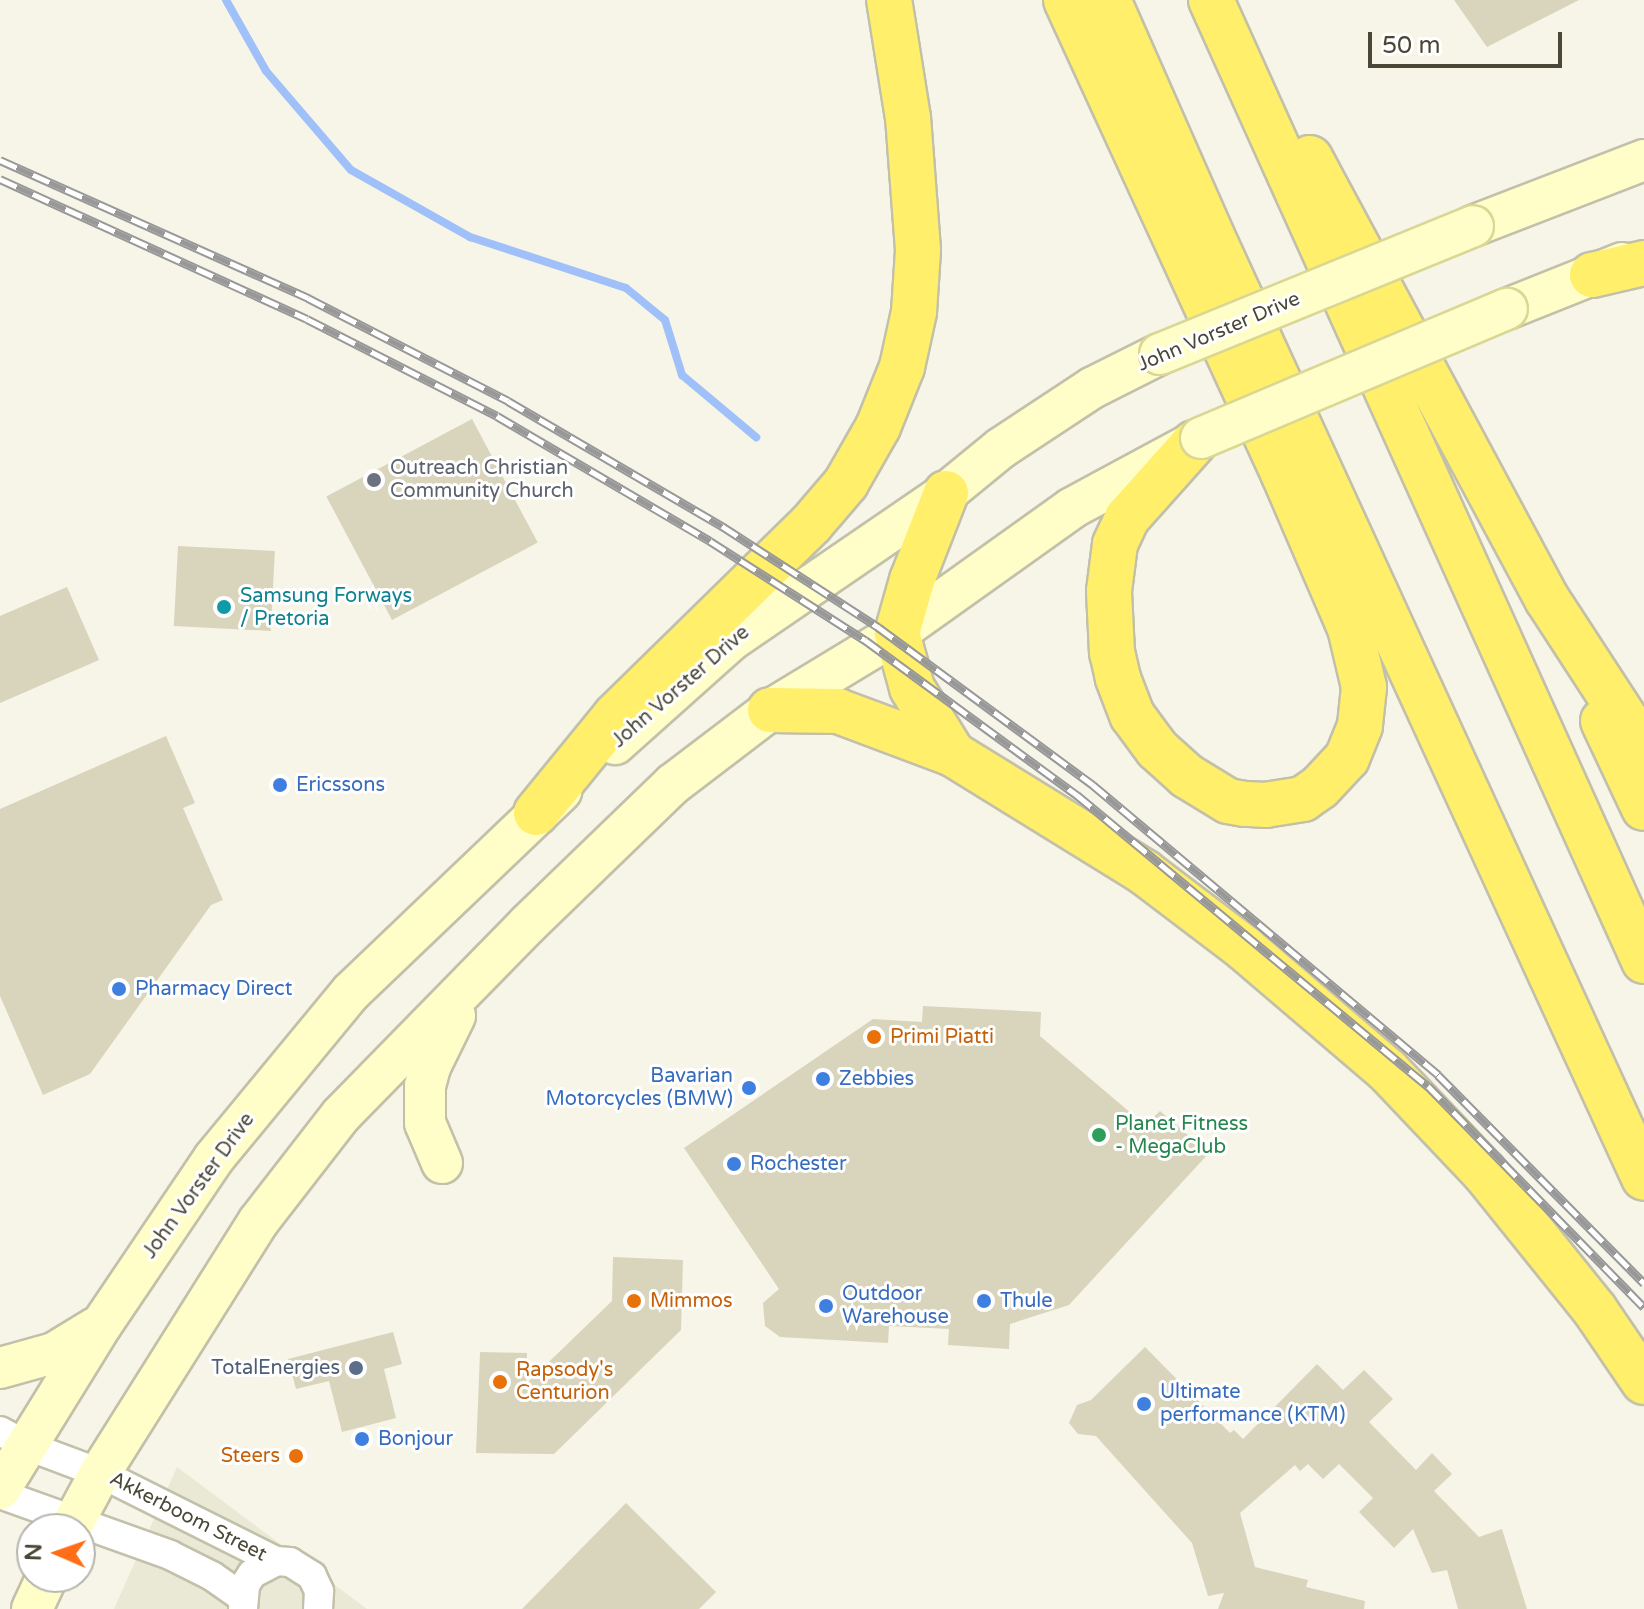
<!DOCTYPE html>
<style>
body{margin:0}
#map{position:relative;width:1644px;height:1609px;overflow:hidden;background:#f6f5e8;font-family:"Varela Round",sans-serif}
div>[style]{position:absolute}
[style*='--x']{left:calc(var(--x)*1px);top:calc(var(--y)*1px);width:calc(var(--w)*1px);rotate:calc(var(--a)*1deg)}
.residential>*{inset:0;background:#eae9d6}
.stream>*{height:8px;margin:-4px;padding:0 4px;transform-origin:4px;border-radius:4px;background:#9fc0f9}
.building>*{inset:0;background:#d9d4bc;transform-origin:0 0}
.roads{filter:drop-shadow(2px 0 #c3c0aa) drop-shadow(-2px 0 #c3c0aa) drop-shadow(0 2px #c3c0aa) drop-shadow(0 -2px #c3c0aa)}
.street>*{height:28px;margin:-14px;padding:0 14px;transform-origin:14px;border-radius:14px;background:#fff}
.secondary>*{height:40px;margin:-20px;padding:0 20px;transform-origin:20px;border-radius:20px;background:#fffec9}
.highway>*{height:44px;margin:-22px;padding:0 22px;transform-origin:22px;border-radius:22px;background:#ffef6a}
.rail>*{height:9px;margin-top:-4.5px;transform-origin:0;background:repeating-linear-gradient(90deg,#fff 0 18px,#989898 0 36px);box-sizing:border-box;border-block:2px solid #989898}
.bridges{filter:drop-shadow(2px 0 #dad793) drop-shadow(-2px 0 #dad793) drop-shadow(0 2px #dad793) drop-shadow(0 -2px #dad793)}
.secondary-bridge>*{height:40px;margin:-20px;padding:0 20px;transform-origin:20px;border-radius:20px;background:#fffec9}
.dots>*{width:22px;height:22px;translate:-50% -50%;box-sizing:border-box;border:4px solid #fff;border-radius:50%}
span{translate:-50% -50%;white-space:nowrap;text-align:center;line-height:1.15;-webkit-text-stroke:6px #fff;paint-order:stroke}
.street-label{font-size:20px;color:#4a4736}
.worship-label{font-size:20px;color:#5b616d}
.left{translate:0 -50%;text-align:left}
.culture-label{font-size:20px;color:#0d838f}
.shop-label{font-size:20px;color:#366cbe}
.right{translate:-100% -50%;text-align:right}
.food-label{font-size:20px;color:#c56008}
.leisure-label{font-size:20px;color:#27864d}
.service-label{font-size:20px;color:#4e5e75}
.north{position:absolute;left:16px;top:1513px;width:80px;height:80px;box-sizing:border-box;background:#fff;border:2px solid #b7b5af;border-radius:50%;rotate:272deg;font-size:22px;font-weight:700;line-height:32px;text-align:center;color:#4a4736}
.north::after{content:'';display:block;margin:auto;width:28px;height:36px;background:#ff6d16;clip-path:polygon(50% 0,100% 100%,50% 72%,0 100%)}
.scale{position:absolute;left:1368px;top:32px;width:194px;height:36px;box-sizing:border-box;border:4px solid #4a4736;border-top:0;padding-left:10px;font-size:24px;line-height:28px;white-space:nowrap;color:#4a4736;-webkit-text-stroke:6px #fff;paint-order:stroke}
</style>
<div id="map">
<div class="residential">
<i style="clip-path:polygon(177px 1467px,367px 1609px,114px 1609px)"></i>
</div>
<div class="stream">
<i style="--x:226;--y:0;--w:81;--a:60.6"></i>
<i style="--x:266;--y:71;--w:130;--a:49.4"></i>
<i style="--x:351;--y:170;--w:137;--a:29.4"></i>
<i style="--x:470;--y:237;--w:164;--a:18.1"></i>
<i style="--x:626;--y:288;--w:50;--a:39.4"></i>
<i style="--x:665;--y:320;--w:58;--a:72.8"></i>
<i style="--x:682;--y:375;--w:97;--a:40"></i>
</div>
<div class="building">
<i style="clip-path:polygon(1454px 0,1579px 0,1487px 47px)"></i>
<i style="left:472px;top:419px;width:140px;height:165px;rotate:62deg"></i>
<i style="left:178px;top:546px;width:97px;height:80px;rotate:3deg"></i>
<i style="clip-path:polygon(67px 587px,99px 660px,0 703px,0 616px)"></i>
<i style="clip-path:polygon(166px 736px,195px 803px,183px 808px,223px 900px,211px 905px,90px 1074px,43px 1095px,0 996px,0 809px)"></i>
<i style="clip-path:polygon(923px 1006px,1041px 1012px,1040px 1036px,1145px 1125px,1160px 1111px,1209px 1153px,1069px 1305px,1010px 1324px,1009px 1349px,948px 1345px,949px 1329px,889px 1326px,888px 1343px,780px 1337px,765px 1326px,763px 1303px,779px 1289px,684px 1148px,873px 1019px,922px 1022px)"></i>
<i style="clip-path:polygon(613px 1257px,683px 1260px,681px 1330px,554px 1454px,476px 1453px,480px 1352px,527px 1353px,526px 1384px,612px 1301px)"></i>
<i style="clip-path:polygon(393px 1332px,402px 1364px,384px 1369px,396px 1418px,342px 1432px,329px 1381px,296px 1389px,288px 1359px)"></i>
<i style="clip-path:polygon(1145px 1347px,1230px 1433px,1234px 1430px,1243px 1439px,1317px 1364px,1343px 1390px,1364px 1370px,1393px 1399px,1369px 1422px,1416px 1470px,1432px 1453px,1452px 1474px,1434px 1491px,1479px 1537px,1502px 1529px,1527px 1609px,1458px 1609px,1447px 1570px,1432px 1573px,1413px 1529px,1394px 1548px,1359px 1512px,1373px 1498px,1339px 1464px,1323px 1479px,1308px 1464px,1300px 1471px,1295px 1465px,1240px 1513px,1255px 1567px,1308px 1580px,1306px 1587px,1365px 1601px,1364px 1609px,1218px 1609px,1224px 1593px,1208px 1596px,1192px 1543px,1096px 1436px,1078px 1434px,1069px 1423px,1077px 1405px,1091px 1400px)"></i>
<i style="clip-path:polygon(626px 1503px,716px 1592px,699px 1609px,522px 1609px)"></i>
</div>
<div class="roads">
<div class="street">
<i style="--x:0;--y:1431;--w:29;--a:29"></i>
<i style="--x:25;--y:1445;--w:80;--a:20.5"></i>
<i style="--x:100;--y:1473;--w:197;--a:26.6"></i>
<i style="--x:0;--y:1494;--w:181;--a:19.7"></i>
<i style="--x:170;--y:1555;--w:47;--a:26.6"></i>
<i style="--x:212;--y:1576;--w:37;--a:35"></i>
<i style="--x:243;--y:1609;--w:24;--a:-85"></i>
<i style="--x:245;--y:1585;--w:13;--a:-58"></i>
<i style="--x:252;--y:1574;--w:27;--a:-28"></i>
<i style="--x:276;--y:1561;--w:14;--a:4"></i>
<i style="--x:290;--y:1562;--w:26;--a:32"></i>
<i style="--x:312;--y:1576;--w:17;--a:65"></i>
<i style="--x:319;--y:1591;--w:18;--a:93"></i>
</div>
<div class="secondary">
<i style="--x:1473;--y:226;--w:183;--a:-21.1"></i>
<i style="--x:1507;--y:309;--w:124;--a:-21.8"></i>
<i style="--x:615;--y:744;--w:154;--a:-41.8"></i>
<i style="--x:730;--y:641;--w:262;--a:-34.4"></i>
<i style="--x:946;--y:493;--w:71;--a:-39.3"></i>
<i style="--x:1001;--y:448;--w:109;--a:-33.4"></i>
<i style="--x:1092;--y:388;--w:76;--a:-26.6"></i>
<i style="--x:442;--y:1163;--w:43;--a:-113"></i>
<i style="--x:425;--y:1123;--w:37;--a:-90"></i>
<i style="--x:425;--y:1086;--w:20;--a:-75"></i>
<i style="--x:430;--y:1067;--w:57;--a:-63.9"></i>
<i style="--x:0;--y:1368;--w:56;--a:-15.5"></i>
<i style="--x:54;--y:1353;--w:48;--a:-31.4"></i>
<i style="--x:0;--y:1489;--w:194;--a:-58.3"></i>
<i style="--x:102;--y:1324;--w:200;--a:-56"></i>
<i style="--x:214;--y:1158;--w:215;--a:-50.5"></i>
<i style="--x:351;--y:992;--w:291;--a:-43.7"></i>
<i style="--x:70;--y:1529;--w:64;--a:-61.8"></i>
<i style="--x:100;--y:1473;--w:297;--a:-57.8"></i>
<i style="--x:258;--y:1222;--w:135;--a:-52.2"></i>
<i style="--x:341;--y:1115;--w:267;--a:-45.6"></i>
<i style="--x:528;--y:924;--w:202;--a:-44"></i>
<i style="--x:673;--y:784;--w:122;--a:-37.3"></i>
<i style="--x:770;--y:710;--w:149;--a:-31.2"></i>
<i style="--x:897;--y:633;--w:215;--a:-35.5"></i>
<i style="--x:1072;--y:508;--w:131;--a:-28.3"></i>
<i style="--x:32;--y:1609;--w:35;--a:-65"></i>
</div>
<div class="highway">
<i style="--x:1066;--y:0;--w:523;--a:65.35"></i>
<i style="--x:1284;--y:475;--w:167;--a:66.7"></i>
<i style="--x:1350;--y:628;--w:61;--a:76.7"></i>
<i style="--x:1364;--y:687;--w:39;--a:96"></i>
<i style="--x:1360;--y:726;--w:35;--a:112"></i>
<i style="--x:1347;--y:758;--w:40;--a:133"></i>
<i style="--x:1320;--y:787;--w:21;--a:145"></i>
<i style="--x:1303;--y:799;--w:37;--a:171"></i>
<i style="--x:1266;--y:805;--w:21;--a:-177"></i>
<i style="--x:1245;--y:804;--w:17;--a:-170"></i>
<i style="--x:1228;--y:801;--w:48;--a:-148.6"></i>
<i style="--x:1187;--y:776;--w:40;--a:-138"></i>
<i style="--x:1157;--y:749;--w:42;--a:-126.3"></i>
<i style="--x:1132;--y:715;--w:40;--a:-111"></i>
<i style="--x:1118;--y:678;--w:26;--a:-103"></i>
<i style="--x:1112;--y:653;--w:62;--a:-92.8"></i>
<i style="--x:1109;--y:591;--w:47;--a:-82.7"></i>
<i style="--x:1115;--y:544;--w:29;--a:-65"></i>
<i style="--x:1127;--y:518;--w:101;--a:-48.2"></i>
<i style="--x:1108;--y:0;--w:258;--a:66.2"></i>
<i style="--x:1212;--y:236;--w:1036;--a:65.36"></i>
<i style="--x:1211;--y:0;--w:1054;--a:65.74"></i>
<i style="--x:1310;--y:158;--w:501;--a:61.75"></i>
<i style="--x:1547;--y:599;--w:178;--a:56.9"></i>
<i style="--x:1592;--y:275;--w:53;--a:-13"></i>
<i style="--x:946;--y:493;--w:93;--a:111.3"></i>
<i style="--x:912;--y:580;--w:55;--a:105.8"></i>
<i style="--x:897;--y:633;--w:57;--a:74.7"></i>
<i style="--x:912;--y:688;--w:78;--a:58.2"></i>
<i style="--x:770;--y:710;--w:68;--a:0.8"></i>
<i style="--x:838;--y:711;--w:123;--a:20.5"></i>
<i style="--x:953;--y:754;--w:225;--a:31.7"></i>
<i style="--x:1144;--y:872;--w:126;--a:37.2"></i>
<i style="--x:1244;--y:948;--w:189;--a:40.5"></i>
<i style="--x:1388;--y:1071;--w:139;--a:46.5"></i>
<i style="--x:1484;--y:1172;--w:177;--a:51.2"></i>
<i style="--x:1595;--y:1310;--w:87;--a:55.8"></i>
<i style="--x:1603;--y:721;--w:96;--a:64.8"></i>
<i style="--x:536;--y:813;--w:125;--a:-50.8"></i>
<i style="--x:615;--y:716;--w:274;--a:-44.4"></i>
<i style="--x:811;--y:524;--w:54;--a:-49.5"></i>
<i style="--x:846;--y:483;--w:64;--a:-60.3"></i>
<i style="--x:878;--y:427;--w:65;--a:-68.2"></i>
<i style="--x:902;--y:367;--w:56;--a:-77.7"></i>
<i style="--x:914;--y:312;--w:62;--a:-86.3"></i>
<i style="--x:918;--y:250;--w:132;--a:-94.3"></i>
<i style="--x:908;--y:118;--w:120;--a:-99.1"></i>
</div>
</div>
<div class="rail">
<i style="--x:0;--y:160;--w:338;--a:24.1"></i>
<i style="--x:308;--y:298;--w:225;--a:27.2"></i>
<i style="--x:508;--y:401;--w:248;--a:30.3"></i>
<i style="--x:722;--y:526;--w:186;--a:32.9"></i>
<i style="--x:878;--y:627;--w:267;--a:36.3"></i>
<i style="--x:1093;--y:785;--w:451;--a:40"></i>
<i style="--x:1438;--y:1075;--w:293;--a:45.3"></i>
<i style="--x:0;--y:179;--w:337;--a:24.5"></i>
<i style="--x:307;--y:319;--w:213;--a:27"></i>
<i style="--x:497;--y:416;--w:247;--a:30.4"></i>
<i style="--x:710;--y:541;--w:184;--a:32.6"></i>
<i style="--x:865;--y:640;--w:263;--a:36.2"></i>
<i style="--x:1077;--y:795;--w:456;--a:39.7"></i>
<i style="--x:1428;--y:1086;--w:309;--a:45.7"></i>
</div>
<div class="bridges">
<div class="secondary-bridge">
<i style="--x:1160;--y:354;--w:338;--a:-22.2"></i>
<i style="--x:1201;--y:438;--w:332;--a:-22.9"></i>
</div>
</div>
<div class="dots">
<i style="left:374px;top:480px;background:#6b7280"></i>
<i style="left:224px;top:607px;background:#0f9aa8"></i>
<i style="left:280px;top:785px;background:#3f7fe0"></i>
<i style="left:119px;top:989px;background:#3f7fe0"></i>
<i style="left:874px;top:1037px;background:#e8710a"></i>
<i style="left:823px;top:1079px;background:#3f7fe0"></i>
<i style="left:749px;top:1088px;background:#3f7fe0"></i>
<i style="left:1099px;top:1135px;background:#2e9e5b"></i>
<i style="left:734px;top:1164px;background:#3f7fe0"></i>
<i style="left:634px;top:1301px;background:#e8710a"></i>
<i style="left:984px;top:1301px;background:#3f7fe0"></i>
<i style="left:826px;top:1306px;background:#3f7fe0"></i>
<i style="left:356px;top:1368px;background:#5c6f8a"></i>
<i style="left:500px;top:1382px;background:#e8710a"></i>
<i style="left:1144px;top:1404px;background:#3f7fe0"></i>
<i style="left:362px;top:1439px;background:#3f7fe0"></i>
<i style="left:296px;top:1456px;background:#e8710a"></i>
</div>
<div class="street-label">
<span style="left:1219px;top:332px;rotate:-23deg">John Vorster Drive</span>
<span style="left:681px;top:687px;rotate:-41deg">John Vorster Drive</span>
<span style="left:199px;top:1186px;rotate:-54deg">John Vorster Drive</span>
<span style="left:188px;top:1517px;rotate:27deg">Akkerboom Street</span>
</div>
<div class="worship-label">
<span class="left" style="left:390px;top:480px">Outreach Christian<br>Community Church</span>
</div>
<div class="culture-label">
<span class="left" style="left:240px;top:608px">Samsung Forways<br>/ Pretoria</span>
</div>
<div class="shop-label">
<span class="left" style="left:296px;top:785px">Ericssons</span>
<span class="left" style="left:135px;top:989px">Pharmacy Direct</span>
<span class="right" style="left:733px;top:1088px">Bavarian<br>Motorcycles (BMW)</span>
<span class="left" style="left:839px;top:1079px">Zebbies</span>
<span class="left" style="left:750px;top:1164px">Rochester</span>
<span class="left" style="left:842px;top:1306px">Outdoor<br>Warehouse</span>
<span class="left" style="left:1000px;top:1301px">Thule</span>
<span class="left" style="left:1160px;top:1404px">Ultimate<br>performance (KTM)</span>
<span class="left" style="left:378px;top:1439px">Bonjour</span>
</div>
<div class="food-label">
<span class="left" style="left:890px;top:1037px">Primi Piatti</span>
<span class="left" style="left:650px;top:1301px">Mimmos</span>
<span class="left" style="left:516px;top:1382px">Rapsody's<br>Centurion</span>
<span class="right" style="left:280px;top:1456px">Steers</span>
</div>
<div class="leisure-label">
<span class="left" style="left:1115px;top:1136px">Planet Fitness<br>- MegaClub</span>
</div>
<div class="service-label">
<span class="right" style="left:340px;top:1368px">TotalEnergies</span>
</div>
<div class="north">N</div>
<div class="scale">50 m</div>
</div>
